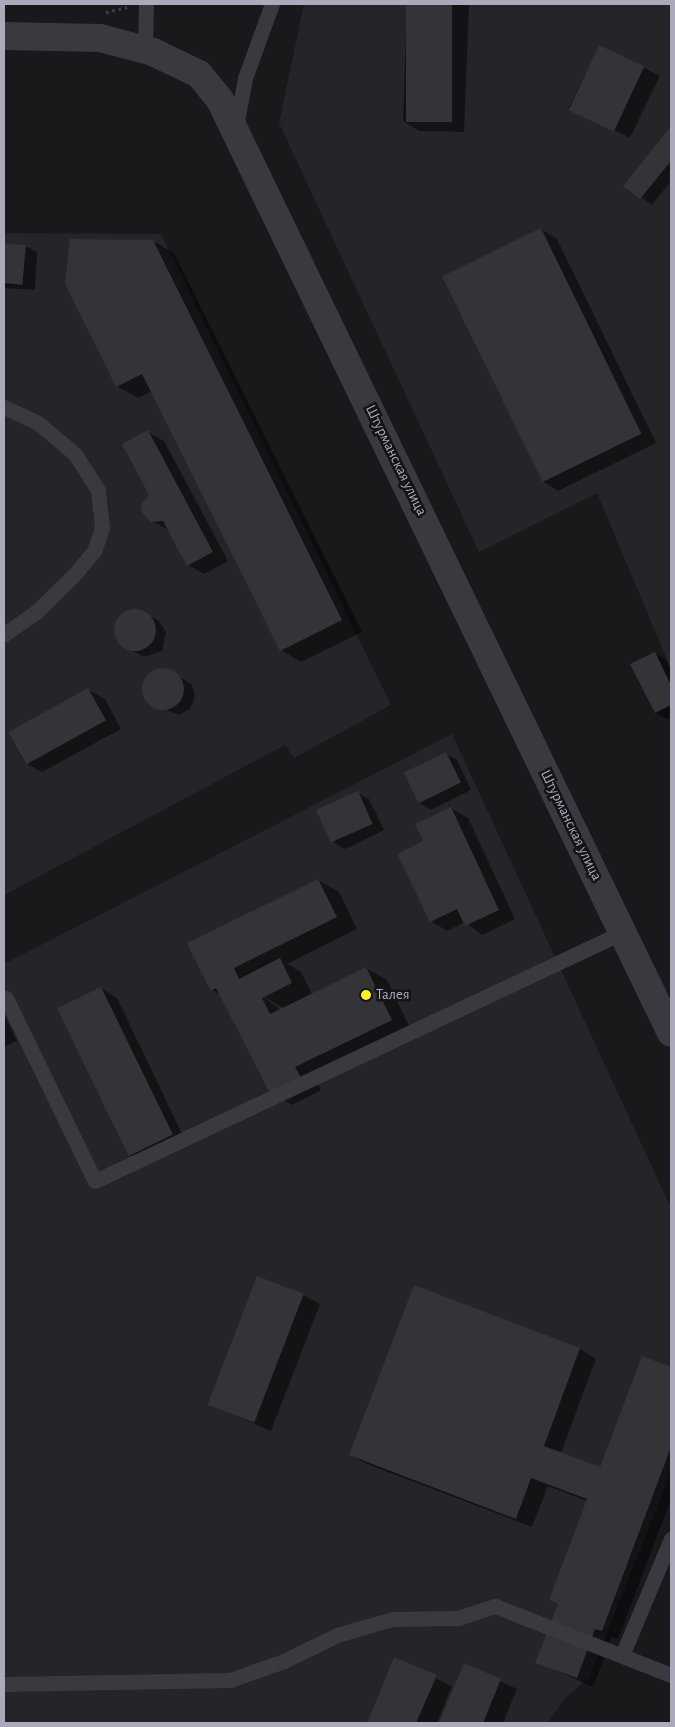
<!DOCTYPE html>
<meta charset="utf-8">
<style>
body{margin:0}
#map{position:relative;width:675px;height:1727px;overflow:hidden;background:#19181b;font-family:"Alegreya Sans",sans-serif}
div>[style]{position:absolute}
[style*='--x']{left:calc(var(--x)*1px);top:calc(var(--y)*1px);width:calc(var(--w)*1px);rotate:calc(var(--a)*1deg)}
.built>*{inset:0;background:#252428}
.shadow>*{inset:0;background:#0007;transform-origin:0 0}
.building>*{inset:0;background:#343337;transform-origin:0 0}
.round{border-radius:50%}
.path>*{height:3px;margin-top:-1.5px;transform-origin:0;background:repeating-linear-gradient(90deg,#3f3f47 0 2.5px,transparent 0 6.5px)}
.lane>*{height:15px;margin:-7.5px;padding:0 7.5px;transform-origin:7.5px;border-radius:7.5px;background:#3a3940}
.street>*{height:28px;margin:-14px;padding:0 14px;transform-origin:14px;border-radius:14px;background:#3a3940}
.dots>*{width:14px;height:14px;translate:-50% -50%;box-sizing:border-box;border:2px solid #141316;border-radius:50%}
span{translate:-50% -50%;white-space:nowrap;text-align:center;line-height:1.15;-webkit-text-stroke:5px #141316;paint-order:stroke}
.street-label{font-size:15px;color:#aab}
.poi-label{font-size:15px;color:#aab}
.left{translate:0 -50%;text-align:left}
.frame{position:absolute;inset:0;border:5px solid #aab;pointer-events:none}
</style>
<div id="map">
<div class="built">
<i style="clip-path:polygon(304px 4px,671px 4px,671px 669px,597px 493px,479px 552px,279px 123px)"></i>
<i style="clip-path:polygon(4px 233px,161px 234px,391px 705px,294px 758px,285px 745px,4px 895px)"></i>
<i style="clip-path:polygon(452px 734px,671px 1208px,671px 1472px,589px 1678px,564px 1699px,548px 1723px,4px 1723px,4px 964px)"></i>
</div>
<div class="shadow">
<i style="left:102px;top:4px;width:55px;height:1px"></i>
<i style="clip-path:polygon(407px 4px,469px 4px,464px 132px,419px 131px,403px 121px)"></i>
<i style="left:599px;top:46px;width:68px;height:69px;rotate:26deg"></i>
<i style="clip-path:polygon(671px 128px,671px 181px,652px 205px,625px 185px)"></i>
<i style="clip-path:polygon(541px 229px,557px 239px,656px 443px,558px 491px,542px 481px)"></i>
<i style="clip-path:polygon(153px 241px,174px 253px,362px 632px,301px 662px,281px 650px,152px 391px,138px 398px,117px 386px)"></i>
<i style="clip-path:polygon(4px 245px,25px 246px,37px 252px,35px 290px,4px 288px)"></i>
<i style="clip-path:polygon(148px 432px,164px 441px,228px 561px,204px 574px,188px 565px,169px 530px,151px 521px)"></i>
<i style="clip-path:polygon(129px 611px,148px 615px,159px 621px,166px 632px,162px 651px,144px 657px,120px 644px,115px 632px,118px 619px)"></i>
<i style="clip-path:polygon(655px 653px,666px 660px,671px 671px,671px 717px,667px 719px,656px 713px)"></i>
<i style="clip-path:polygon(170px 670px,192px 685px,195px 697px,190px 709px,178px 715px,148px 702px,143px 684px,150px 673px)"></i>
<i style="clip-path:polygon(88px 690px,105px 699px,121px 729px,42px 772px,25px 763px,9px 732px)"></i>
<i style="clip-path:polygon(446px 754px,457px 760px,471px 790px,431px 810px,420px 803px)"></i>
<i style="clip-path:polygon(358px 793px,369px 799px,384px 830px,345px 849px,334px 843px)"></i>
<i style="clip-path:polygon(451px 808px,468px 818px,515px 919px,482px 935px,465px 922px,447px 931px,431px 921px,425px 842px)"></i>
<i style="clip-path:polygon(evenodd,318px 880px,339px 892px,357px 929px,287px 964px,301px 972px,312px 994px,366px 968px,387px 980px,412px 1032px,315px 1079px,321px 1090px,292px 1105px,271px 1093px,222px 996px,212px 990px,318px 880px,258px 993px,283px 1008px,281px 1010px,258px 993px)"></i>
<i style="clip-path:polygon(101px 988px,117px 998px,187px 1144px,145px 1164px,129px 1155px)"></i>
<i style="clip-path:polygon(4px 1014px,17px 1041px,4px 1047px)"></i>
<i style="clip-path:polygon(414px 1286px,580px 1349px,596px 1359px,561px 1453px,601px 1468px,642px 1358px,671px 1368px,671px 1499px,618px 1639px,612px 1637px,593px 1687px,537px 1662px,559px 1605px,550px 1600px,587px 1501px,548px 1486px,532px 1527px,367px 1464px,350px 1455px)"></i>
<i style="clip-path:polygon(303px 1295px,320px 1304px,271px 1431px,210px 1405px)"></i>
<i style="clip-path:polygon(395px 1659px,452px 1686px,437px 1723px,368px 1723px)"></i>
<i style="clip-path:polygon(465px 1665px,517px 1689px,503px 1723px,441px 1723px)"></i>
</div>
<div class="building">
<i style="left:406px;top:4px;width:46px;height:118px"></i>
<i style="left:599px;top:45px;width:50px;height:72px;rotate:25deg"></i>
<i style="clip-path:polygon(671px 126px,671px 161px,640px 199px,623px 186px)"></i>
<i style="left:541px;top:228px;width:229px;height:110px;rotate:64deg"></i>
<i style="clip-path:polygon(70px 239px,153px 240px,342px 620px,280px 651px,142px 374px,116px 387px,65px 284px)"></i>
<i style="left:4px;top:243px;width:22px;height:40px;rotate:5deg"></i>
<i style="clip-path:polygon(148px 430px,213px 552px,187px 566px,163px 521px,150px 522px,142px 512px,141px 505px,149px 495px,122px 444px)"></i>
<i class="round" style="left:114px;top:609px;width:42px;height:42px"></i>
<i style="clip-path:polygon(655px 652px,671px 685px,671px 705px,655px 713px,630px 664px)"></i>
<i class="round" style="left:142px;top:668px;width:42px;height:42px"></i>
<i style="left:88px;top:688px;width:37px;height:91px;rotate:61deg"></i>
<i style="left:446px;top:752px;width:34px;height:47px;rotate:64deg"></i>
<i style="left:358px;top:791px;width:36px;height:46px;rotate:66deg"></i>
<i style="clip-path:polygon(451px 807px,499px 910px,465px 926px,457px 909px,430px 922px,397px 854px,423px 841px,415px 824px)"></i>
<i style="clip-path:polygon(318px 879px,337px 917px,234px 968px,239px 979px,280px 958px,292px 983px,262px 998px,270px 1014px,366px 967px,392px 1020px,295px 1067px,301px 1078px,270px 1093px,216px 988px,211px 991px,187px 943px)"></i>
<i style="left:101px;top:987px;width:164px;height:49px;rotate:64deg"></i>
<i style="left:257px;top:1276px;width:50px;height:138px;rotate:21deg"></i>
<i style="clip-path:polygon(414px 1285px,580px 1348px,544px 1446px,600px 1467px,642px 1356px,671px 1367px,671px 1447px,602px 1631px,595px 1629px,577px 1678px,535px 1663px,558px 1604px,549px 1600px,587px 1499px,531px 1478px,516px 1519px,349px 1455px)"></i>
<i style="clip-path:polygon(394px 1657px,437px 1675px,416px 1723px,367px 1723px)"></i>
<i style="clip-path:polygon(464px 1663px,501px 1679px,483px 1723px,439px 1723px)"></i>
</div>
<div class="path">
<i style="--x:106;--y:12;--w:22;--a:-13"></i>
</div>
<div class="lane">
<i style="--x:145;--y:50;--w:46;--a:-88.8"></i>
<i style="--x:236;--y:127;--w:50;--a:-79.6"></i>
<i style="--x:245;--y:78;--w:79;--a:-70"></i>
<i style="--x:4;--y:407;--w:38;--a:25"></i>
<i style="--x:38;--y:423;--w:48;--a:40"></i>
<i style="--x:75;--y:454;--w:43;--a:57.4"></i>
<i style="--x:98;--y:490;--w:38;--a:84"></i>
<i style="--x:102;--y:528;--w:24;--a:109"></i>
<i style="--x:94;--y:551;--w:33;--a:130"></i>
<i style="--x:73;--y:576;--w:52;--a:135.8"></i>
<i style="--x:36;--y:612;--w:39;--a:145"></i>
<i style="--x:6;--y:998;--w:203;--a:64.1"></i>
<i style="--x:95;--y:1181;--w:584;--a:-25.25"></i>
<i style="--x:623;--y:1653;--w:124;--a:-67.2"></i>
<i style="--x:4;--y:1684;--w:226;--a:-1"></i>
<i style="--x:230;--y:1680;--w:57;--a:-19.4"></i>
<i style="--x:284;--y:1661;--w:59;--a:-26.1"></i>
<i style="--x:337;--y:1635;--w:57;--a:-16.2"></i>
<i style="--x:392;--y:1619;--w:66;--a:-0.9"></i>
<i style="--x:458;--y:1618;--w:39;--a:-18"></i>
<i style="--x:495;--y:1606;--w:189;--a:21.4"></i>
</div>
<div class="street">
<i style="--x:4;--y:36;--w:96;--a:1.2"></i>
<i style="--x:100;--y:38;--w:55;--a:14.8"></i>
<i style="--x:153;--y:52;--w:51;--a:25.6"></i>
<i style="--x:199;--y:74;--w:33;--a:51"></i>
<i style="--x:220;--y:100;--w:1036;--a:64.2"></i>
</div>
<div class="dots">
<i style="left:366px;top:995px;background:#fdf12d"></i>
</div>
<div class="street-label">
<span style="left:396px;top:460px;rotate:64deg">Штурманская улица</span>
<span style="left:571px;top:825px;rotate:64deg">Штурманская улица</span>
</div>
<div class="poi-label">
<span class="left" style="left:376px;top:995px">Талея</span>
</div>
<div class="frame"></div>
</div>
